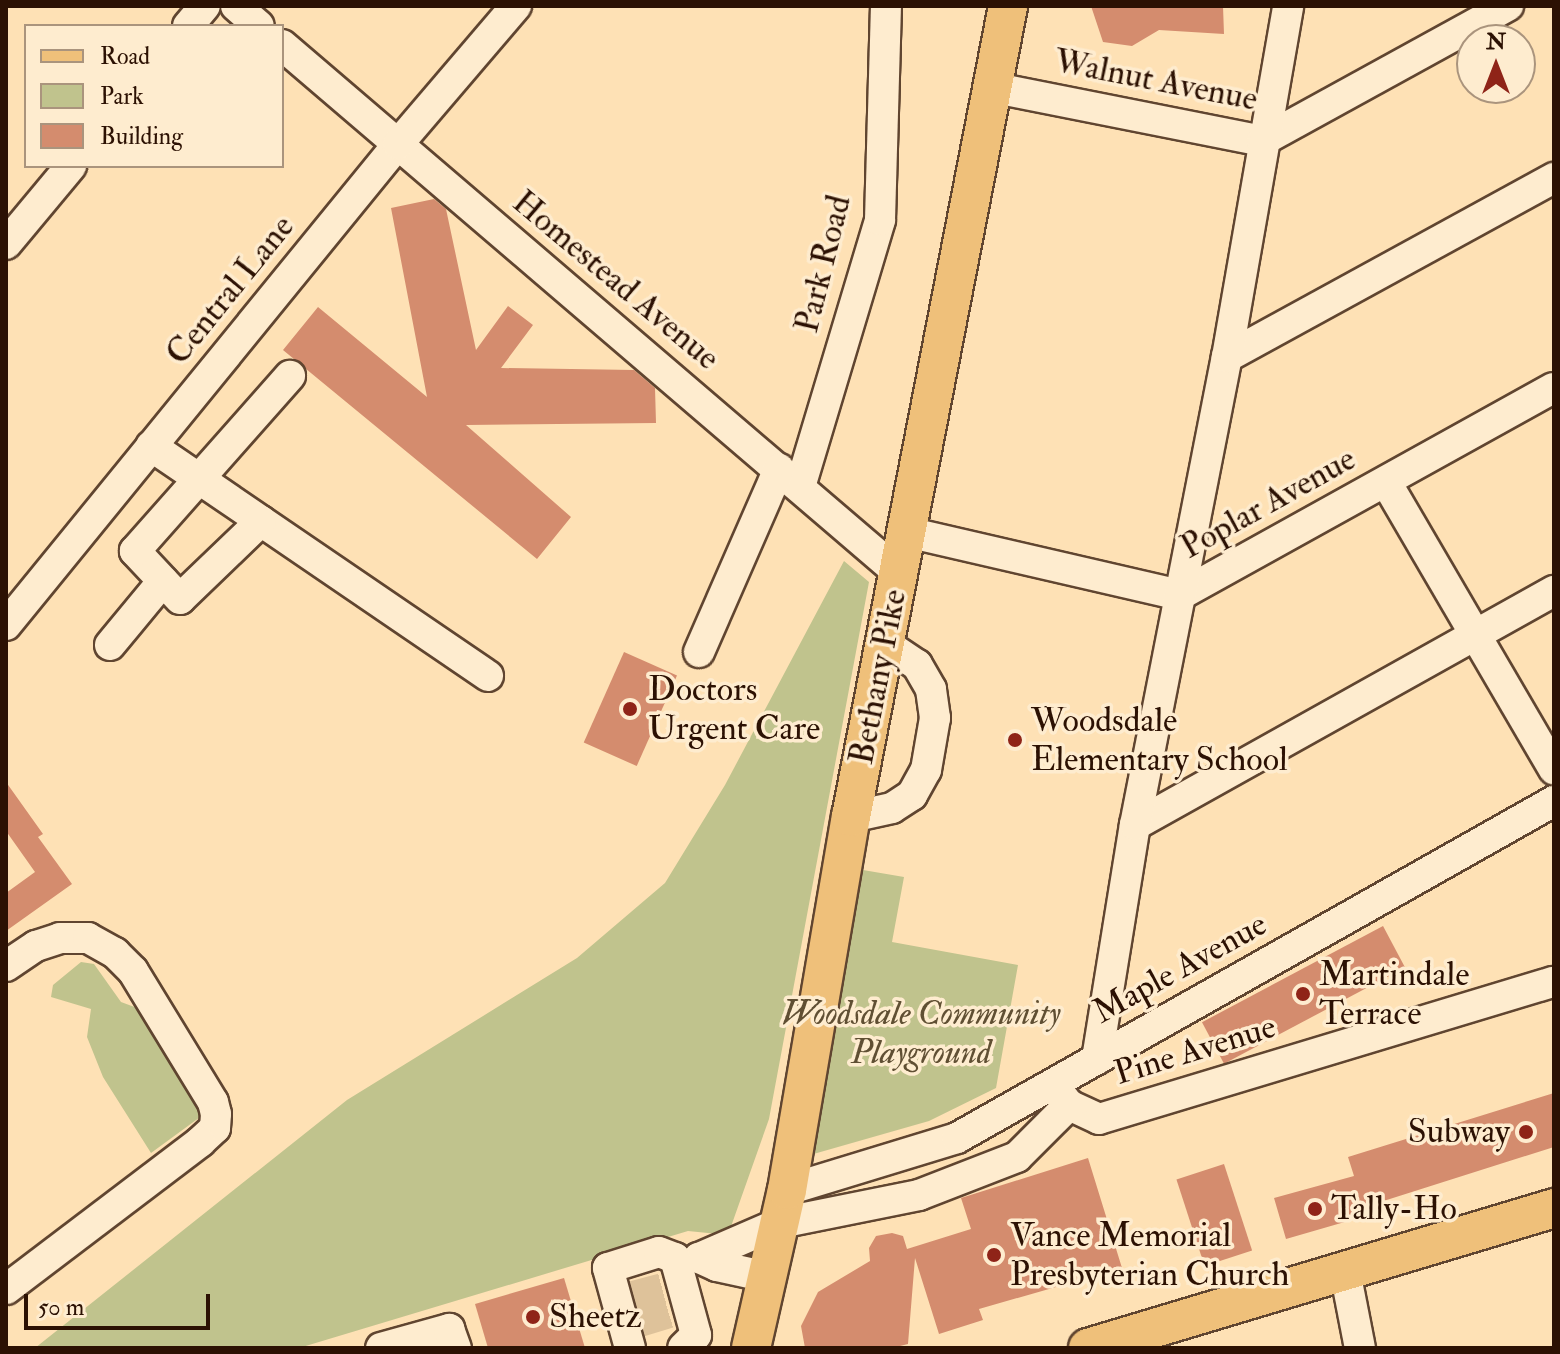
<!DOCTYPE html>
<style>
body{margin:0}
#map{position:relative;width:1560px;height:1354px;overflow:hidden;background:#fee1b5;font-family:"IM FELL Double Pica",serif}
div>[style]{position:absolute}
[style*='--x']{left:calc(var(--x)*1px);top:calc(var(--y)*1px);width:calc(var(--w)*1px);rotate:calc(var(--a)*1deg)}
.green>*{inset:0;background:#c0c38d}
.building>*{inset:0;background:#d48c6e;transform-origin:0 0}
.minor-tunnel>*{height:30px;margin-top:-15px;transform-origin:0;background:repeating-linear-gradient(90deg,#dec29a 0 30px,transparent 0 45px)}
.roads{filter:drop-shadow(2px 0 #604530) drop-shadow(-2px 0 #604530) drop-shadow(0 2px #604530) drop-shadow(0 -2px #604530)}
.minor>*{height:30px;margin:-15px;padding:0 15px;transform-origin:15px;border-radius:15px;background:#feeccf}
.major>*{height:38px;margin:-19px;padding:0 19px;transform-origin:19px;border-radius:19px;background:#efc07a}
.dots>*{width:22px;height:22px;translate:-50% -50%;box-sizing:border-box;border:4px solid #feeccf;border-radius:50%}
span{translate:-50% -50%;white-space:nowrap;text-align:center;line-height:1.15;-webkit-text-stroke:7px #feeccf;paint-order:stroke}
.street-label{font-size:34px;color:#2c1103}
.poi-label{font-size:34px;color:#2c1103}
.left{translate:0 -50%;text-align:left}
.right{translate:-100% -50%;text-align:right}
.park-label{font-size:34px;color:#604f33;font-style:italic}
.frame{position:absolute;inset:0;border:8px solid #2c1103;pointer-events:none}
.legend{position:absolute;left:24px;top:24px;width:260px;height:144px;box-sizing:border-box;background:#feeccf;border:2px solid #aa947d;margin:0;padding:10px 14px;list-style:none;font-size:24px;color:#2c1103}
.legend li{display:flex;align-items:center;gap:16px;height:40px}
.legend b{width:40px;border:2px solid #aa947d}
.north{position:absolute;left:1456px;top:24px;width:80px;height:80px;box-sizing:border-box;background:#feeccf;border:2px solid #aa947d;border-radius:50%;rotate:0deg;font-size:22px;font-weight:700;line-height:32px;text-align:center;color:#2c1103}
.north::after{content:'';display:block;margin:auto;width:28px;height:36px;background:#8f2418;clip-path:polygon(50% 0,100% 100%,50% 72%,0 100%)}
.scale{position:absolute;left:24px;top:1294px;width:186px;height:36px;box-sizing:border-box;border:4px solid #2c1103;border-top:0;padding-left:10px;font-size:24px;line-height:28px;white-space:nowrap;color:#2c1103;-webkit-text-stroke:6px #feeccf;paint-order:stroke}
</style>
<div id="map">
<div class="green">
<i style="clip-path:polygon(844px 561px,869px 582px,769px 1119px,728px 1235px,688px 1231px,299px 1348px,35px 1348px,347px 1100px,577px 958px,665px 883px,725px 785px)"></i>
<i style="clip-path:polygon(863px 870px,904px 877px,892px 942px,1018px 965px,996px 1088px,929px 1121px,810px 1155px)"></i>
<i style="clip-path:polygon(81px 962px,94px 964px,121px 1002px,148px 1012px,207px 1112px,151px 1153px,103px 1077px,87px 1037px,91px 1009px,51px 997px,53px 985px)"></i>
</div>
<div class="building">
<i style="clip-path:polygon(1091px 6px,1223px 6px,1224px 34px,1159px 30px,1132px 46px,1103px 42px)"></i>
<i style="clip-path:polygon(434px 199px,446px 209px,476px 350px,508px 306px,533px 325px,501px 368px,634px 370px,655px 388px,656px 423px,466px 425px,571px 517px,537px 559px,283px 350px,318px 307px,427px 397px,391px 208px)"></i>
<i style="left:624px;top:652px;width:58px;height:99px;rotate:24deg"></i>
<i style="clip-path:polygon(6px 782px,43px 834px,38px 837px,72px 884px,6px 931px,6px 893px,35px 872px,6px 831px)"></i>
<i style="left:1383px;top:926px;width:47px;height:205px;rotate:62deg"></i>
<i style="clip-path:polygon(1554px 1093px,1554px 1147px,1352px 1211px,1355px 1219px,1286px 1239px,1274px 1198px,1354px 1176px,1348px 1157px)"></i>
<i style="clip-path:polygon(1088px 1158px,1122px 1268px,979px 1309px,983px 1320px,939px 1334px,915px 1258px,908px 1344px,892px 1348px,805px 1348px,801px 1326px,818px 1292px,870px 1261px,869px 1248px,876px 1236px,892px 1233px,903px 1236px,907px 1249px,971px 1229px,961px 1198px)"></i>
<i style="left:1224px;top:1164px;width:91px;height:50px;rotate:72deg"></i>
<i style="clip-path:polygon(564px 1278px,585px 1348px,488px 1348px,475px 1304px)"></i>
</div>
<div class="minor-tunnel">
<i style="--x:633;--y:1296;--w:35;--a:-15"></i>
<i style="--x:640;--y:1322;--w:37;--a:-17"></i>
</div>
<div class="roads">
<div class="minor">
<i style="--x:236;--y:6;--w:30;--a:41"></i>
<i style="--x:188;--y:26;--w:26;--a:-50"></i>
<i style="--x:282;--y:45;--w:812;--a:40.56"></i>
<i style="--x:995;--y:88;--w:272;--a:11.2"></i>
<i style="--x:1262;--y:141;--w:281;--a:-28.8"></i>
<i style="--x:6;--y:244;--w:102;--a:-50.2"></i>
<i style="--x:1227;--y:357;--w:373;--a:-28.7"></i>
<i style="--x:151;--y:446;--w:408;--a:34.3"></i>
<i style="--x:1386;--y:482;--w:333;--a:59.7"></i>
<i style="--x:800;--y:487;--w:279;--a:-73.3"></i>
<i style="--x:880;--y:220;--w:214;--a:-88.4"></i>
<i style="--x:261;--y:521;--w:112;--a:136.1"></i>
<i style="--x:180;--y:599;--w:66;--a:-133.2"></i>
<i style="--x:135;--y:551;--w:234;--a:-48.5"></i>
<i style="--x:907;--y:532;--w:280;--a:13"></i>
<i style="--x:1180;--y:595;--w:427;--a:-29"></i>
<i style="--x:6;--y:625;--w:621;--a:-50.82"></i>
<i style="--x:398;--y:144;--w:182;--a:-49.5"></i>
<i style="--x:110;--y:645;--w:83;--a:-50.4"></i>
<i style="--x:699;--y:652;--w:200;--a:-66.4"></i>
<i style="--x:851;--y:817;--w:42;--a:-12.4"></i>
<i style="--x:892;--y:808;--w:24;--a:-33"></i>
<i style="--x:912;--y:795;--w:29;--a:-61"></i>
<i style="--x:926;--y:770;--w:53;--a:-80.2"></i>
<i style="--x:935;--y:718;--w:29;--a:-98"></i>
<i style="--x:931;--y:689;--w:28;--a:-120"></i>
<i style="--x:917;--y:665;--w:40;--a:-146"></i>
<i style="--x:1135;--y:825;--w:480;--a:-29.2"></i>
<i style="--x:6;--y:966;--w:36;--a:-34"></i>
<i style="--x:36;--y:946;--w:25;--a:-18"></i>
<i style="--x:60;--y:938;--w:28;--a:0"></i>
<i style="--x:88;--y:938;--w:31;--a:29"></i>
<i style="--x:115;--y:953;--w:25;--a:45"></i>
<i style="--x:133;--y:971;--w:153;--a:58.6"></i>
<i style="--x:213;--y:1102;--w:12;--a:76"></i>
<i style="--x:216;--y:1114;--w:14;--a:94"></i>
<i style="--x:215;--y:1128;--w:21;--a:137"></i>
<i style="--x:200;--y:1142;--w:243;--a:142.8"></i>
<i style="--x:1097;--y:1059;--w:237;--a:-80.8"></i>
<i style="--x:1135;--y:825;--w:477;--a:-78.9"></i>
<i style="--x:1227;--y:357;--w:356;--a:-80.1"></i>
<i style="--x:1053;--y:1084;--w:26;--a:53"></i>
<i style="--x:1069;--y:1105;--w:33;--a:25"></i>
<i style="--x:1099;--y:1119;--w:475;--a:-16.8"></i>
<i style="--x:787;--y:1190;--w:178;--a:-17"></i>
<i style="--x:957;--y:1138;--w:686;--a:-29.44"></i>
<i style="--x:1345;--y:1271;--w:78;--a:79"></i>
<i style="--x:768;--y:1277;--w:52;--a:-167.8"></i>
<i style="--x:717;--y:1266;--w:20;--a:-156"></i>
<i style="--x:699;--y:1258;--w:88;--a:-23.4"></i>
<i style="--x:780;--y:1223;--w:142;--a:-11.4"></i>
<i style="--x:919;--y:1195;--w:105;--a:-21.2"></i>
<i style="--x:1017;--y:1157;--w:74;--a:-45"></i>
<i style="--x:381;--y:1348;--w:71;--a:-15.6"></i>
<i style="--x:449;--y:1329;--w:20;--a:70"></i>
<i style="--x:630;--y:1348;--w:83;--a:-105.4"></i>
<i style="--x:608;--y:1268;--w:53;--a:-17.4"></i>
<i style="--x:659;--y:1252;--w:17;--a:21"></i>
<i style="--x:675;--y:1258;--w:80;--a:74.7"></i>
<i style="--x:696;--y:1335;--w:18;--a:135"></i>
</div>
<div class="major">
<i style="--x:751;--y:1348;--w:162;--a:-77.2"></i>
<i style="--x:787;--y:1190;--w:378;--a:-80.3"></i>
<i style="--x:851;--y:817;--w:826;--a:-79.04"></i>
<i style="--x:1088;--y:1348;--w:487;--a:-16.7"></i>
</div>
</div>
<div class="dots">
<i style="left:630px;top:709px;background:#8f2418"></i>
<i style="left:1015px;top:740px;background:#8f2418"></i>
<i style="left:1303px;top:994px;background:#8f2418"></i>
<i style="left:1526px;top:1132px;background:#8f2418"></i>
<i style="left:1315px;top:1209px;background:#8f2418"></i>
<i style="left:994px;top:1255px;background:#8f2418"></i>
<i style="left:533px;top:1317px;background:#8f2418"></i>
</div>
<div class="street-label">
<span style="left:1156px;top:80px;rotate:11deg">Walnut Avenue</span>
<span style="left:823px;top:264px;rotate:-76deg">Park Road</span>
<span style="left:616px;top:280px;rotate:40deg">Homestead Avenue</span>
<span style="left:230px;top:290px;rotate:-51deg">Central Lane</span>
<span style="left:1268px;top:503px;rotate:-29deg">Poplar Avenue</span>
<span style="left:878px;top:677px;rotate:-79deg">Bethany Pike</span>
<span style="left:1180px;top:968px;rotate:-29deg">Maple Avenue</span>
<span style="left:1195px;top:1050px;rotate:-17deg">Pine Avenue</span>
</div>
<div class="poi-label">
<span class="left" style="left:648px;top:709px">Doctors<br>Urgent Care</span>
<span class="left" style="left:1031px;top:740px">Woodsdale<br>Elementary School</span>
<span class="left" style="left:1319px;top:994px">Martindale<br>Terrace</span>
<span class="right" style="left:1510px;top:1132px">Subway</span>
<span class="left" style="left:1331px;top:1209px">Tally-Ho</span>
<span class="left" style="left:1010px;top:1255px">Vance Memorial<br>Presbyterian Church</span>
<span class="left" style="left:549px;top:1317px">Sheetz</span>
</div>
<div class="park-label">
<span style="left:921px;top:1033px">Woodsdale Community<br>Playground</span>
</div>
<div class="frame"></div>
<ul class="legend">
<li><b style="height:10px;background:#efc07a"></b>Road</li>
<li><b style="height:22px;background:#c0c38d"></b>Park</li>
<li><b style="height:22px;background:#d48c6e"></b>Building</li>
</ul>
<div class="north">N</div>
<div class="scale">50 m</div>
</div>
